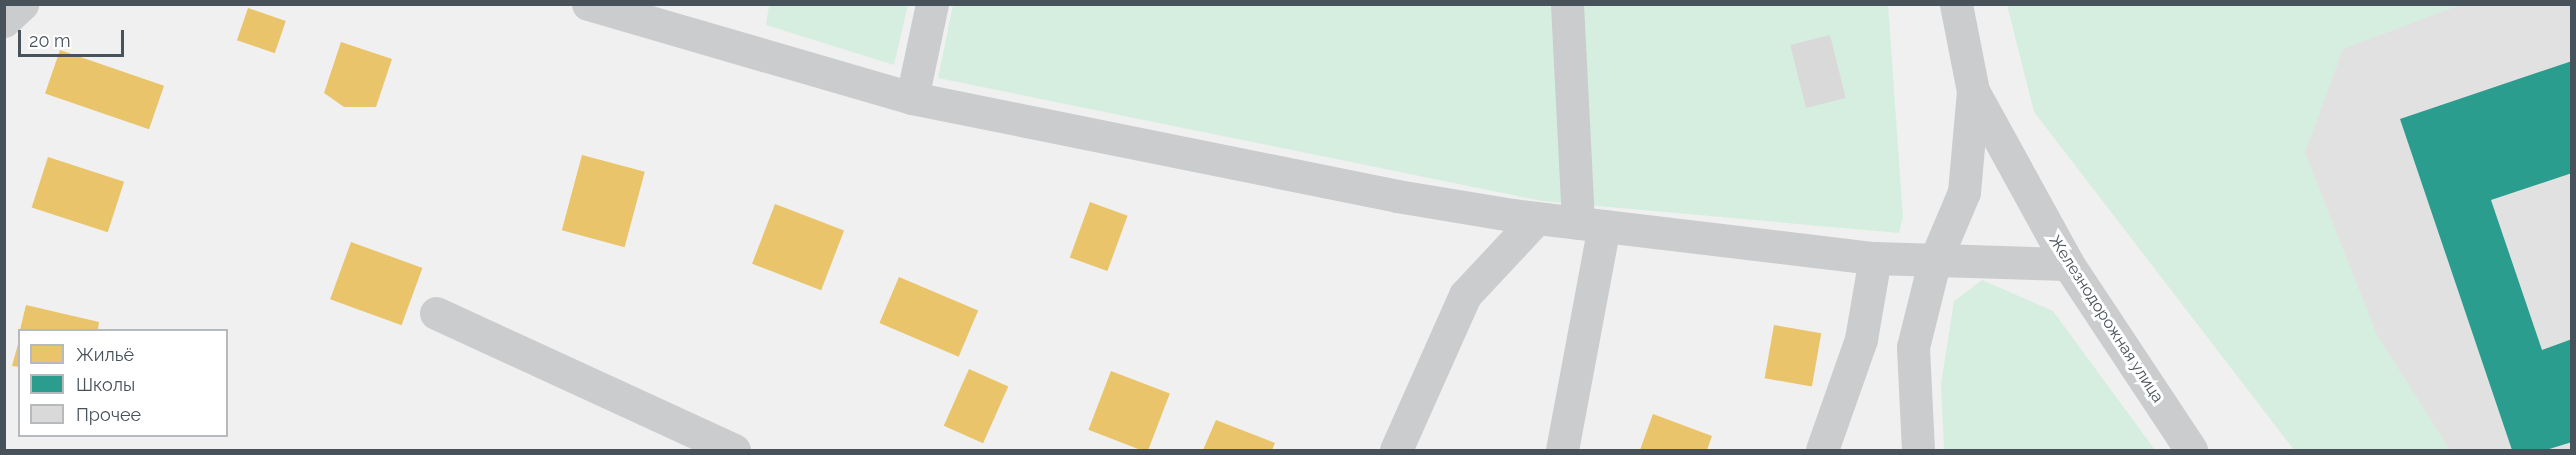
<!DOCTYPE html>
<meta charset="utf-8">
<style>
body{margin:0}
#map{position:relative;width:2576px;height:455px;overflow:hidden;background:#f0f0f0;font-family:Raleway,sans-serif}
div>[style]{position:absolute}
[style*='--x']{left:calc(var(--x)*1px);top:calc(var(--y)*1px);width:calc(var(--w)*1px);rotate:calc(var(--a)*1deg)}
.education>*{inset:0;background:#e2e1e1}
.green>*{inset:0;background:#d6eee0}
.homes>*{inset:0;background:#e9c46a;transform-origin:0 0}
.schools>*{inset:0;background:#2a9d8f}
.building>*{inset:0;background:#d9d9da;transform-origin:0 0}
.minor>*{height:33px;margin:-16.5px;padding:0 16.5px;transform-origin:16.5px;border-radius:16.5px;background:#caccce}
span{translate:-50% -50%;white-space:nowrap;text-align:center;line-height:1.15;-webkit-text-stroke:6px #fff;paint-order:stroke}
.street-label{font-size:16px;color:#48525b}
.frame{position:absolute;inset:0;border:6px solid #48525b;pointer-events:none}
.legend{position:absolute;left:18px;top:329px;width:210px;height:108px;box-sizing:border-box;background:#fff;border:2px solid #b6babd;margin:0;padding:8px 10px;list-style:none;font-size:18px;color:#48525b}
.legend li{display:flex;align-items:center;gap:12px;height:30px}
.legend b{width:30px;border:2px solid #b6babd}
.scale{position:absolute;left:18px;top:30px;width:106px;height:27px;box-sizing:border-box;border:3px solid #48525b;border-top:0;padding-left:8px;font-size:18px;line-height:21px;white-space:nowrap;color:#48525b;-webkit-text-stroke:4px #fff;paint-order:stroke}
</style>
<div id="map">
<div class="education">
<i style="clip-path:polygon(2253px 5px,2571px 5px,2571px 450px,2389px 450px)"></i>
</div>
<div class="green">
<i style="clip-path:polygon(769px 5px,908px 5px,894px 65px,766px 25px)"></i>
<i style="clip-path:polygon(953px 5px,1888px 5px,1903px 217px,1899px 233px,1542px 201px,938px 78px)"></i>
<i style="clip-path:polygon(2007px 5px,2460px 5px,2343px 49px,2305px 153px,2377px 335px,2450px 450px,2294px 450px,2034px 112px)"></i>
<i style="clip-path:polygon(1982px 280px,2053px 311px,2155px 450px,1944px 450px,1941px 384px,1954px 301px)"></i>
</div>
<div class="homes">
<i style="left:248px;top:8px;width:40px;height:34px;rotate:19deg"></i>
<i style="clip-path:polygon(341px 42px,392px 59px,376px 107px,344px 107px,324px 93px)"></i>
<i style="left:60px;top:50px;width:110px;height:46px;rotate:19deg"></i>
<i style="left:582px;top:155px;width:65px;height:78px;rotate:15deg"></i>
<i style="left:48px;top:157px;width:80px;height:53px;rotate:18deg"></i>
<i style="left:1090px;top:202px;width:40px;height:59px;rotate:20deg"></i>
<i style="left:775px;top:204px;width:74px;height:64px;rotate:21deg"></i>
<i style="left:351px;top:242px;width:76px;height:61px;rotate:20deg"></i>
<i style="left:899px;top:277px;width:86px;height:50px;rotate:23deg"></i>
<i style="clip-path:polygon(26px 305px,99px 322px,98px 330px,20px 330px)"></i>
<i style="left:1774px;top:325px;width:48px;height:54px;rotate:10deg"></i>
<i style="clip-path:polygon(20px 337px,20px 367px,12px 366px)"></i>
<i style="left:969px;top:369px;width:43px;height:62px;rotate:24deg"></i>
<i style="left:1111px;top:371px;width:63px;height:63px;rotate:21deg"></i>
<i style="clip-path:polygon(1653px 414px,1712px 436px,1707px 450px,1640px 450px)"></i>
<i style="clip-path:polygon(1216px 420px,1275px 443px,1272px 450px,1203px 450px)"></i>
</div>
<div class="schools">
<i style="clip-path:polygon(2572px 61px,2572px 173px,2491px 200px,2542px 350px,2572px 339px,2572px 442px,2546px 450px,2512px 450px,2400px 119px)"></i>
</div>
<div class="building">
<i style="left:1830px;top:35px;width:65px;height:41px;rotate:76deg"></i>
</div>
<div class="minor">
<i style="--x:588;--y:4;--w:337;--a:16.2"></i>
<i style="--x:912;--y:98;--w:495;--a:11.4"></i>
<i style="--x:1397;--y:196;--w:117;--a:9.4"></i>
<i style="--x:1512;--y:215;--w:366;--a:6.8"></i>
<i style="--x:1875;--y:258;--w:193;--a:1.8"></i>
<i style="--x:1567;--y:4;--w:219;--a:87.1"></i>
<i style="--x:4;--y:21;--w:25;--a:-43"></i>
<i style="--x:1973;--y:91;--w:197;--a:61.2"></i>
<i style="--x:2068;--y:264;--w:223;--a:56.5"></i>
<i style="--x:912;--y:98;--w:96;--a:-78"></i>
<i style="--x:436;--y:313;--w:328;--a:24.7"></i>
<i style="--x:1396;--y:450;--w:170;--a:-66"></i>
<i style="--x:1465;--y:295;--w:105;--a:-46.9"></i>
<i style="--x:1562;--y:450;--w:228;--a:-79.4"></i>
<i style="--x:1822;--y:450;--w:118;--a:-70.6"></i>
<i style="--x:1861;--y:339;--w:82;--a:-80.2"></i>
<i style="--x:1918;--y:450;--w:103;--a:-92.8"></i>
<i style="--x:1913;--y:347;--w:87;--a:-76"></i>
<i style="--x:1934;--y:263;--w:77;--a:-67.1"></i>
<i style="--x:1964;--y:192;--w:101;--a:-84.9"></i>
<i style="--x:1973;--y:91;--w:89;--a:-101.1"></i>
</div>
<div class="street-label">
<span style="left:2106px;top:319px;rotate:57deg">Железнодорожная улица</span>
</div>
<div class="frame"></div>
<ul class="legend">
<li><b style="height:16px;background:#e9c46a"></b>Жильё</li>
<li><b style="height:16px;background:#2a9d8f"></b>Школы</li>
<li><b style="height:16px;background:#d9d9da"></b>Прочее</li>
</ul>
<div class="scale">20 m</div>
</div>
